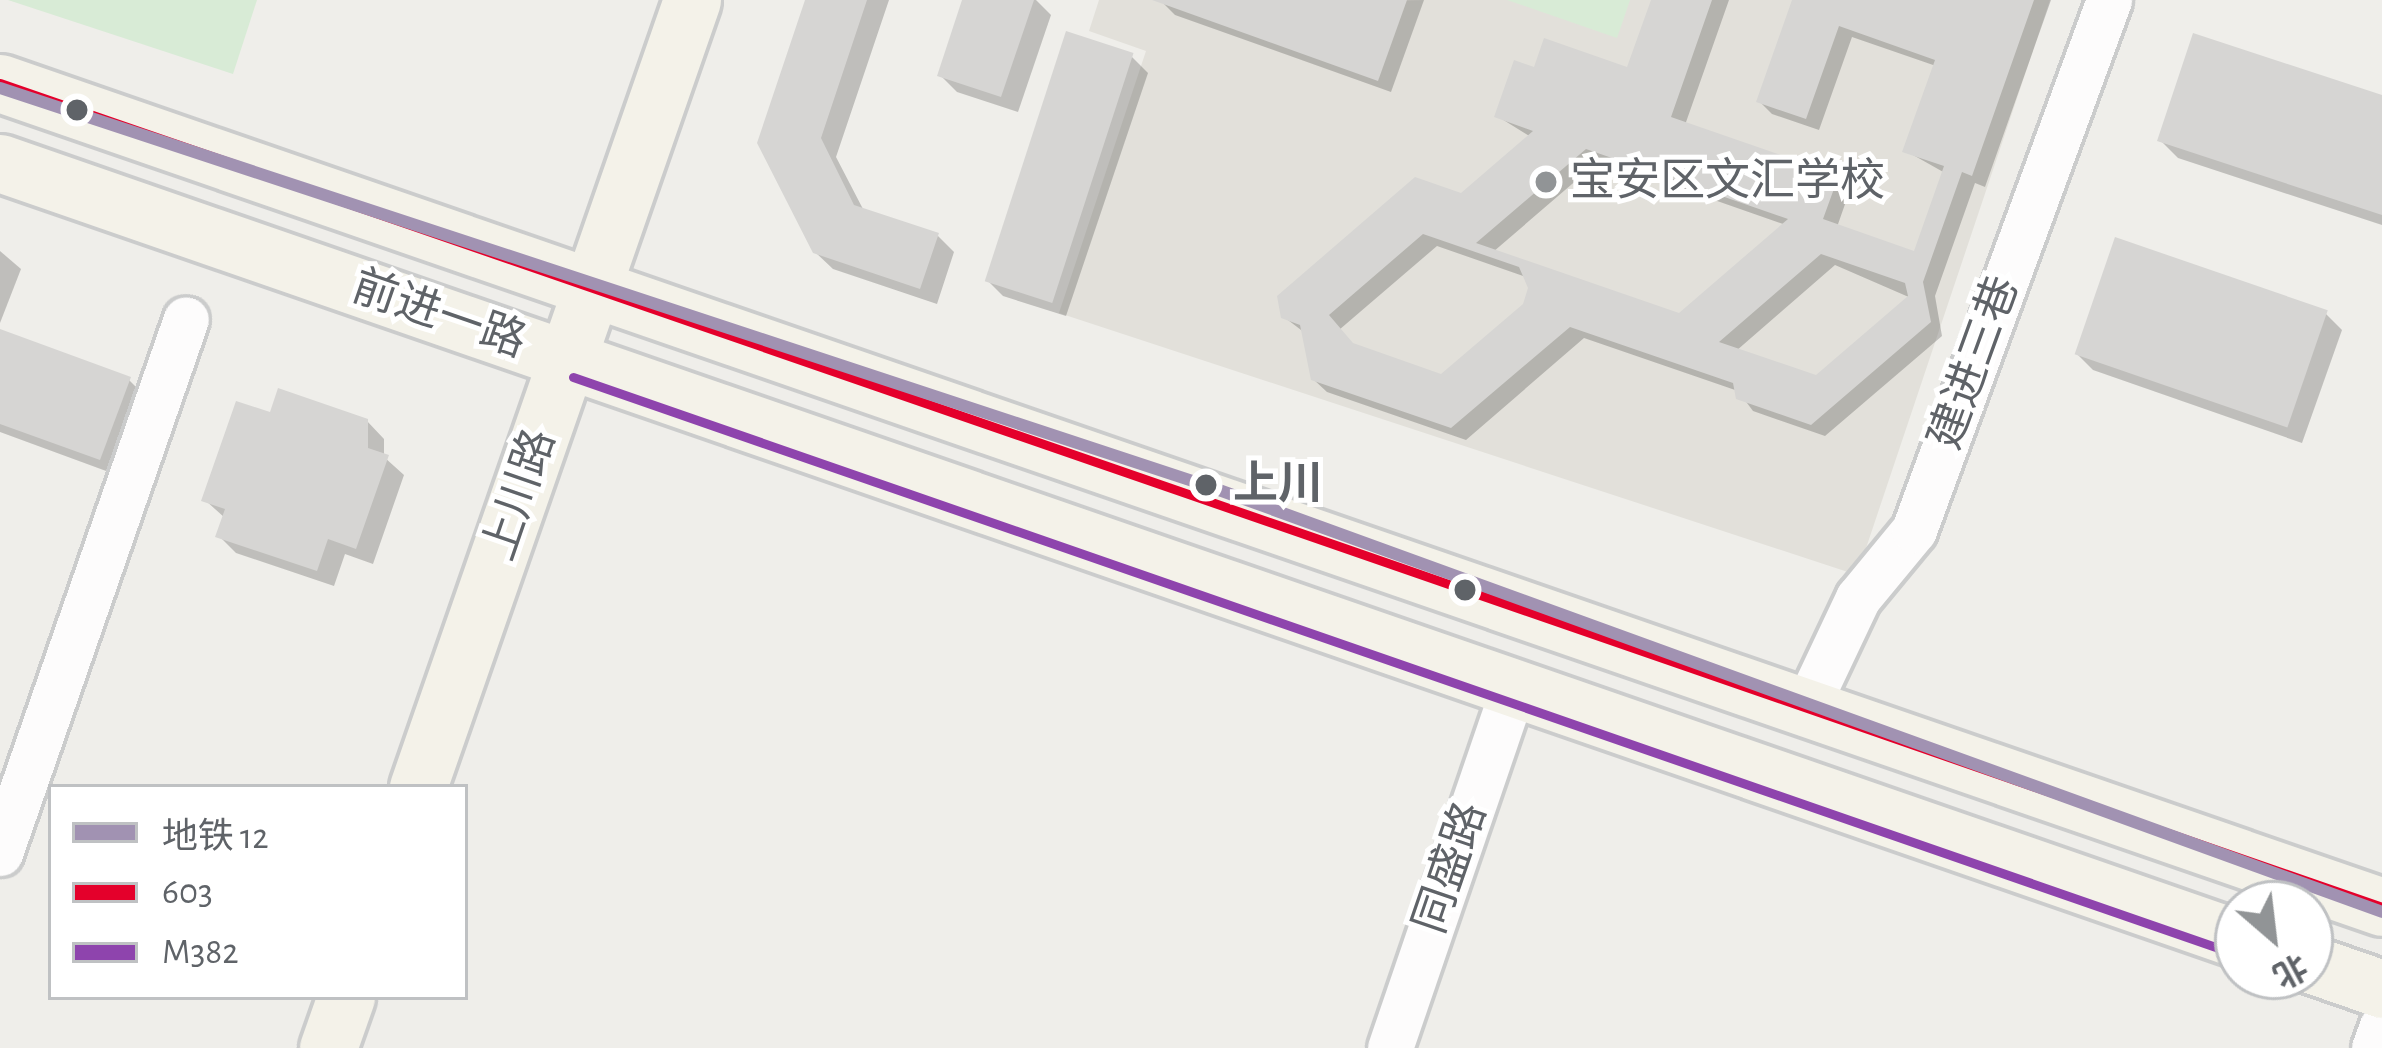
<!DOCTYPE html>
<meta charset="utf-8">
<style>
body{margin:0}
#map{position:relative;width:2382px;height:1048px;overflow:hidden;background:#efeeea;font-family:"Alegreya Sans","Noto Sans SC",sans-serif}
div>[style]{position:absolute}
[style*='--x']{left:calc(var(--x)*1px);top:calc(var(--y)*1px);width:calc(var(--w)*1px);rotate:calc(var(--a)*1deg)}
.education>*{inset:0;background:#e2e0da}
.green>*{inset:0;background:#d8ebd6}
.shadow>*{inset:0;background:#0003}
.building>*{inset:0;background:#d6d5d3;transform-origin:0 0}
.roads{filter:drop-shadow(3px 0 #cbcccc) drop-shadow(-3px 0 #cbcccc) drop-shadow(0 3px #cbcccc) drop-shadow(0 -3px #cbcccc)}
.minor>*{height:45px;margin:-22.5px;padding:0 22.5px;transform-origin:22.5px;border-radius:22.5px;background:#fdfcfc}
.major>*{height:57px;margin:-28.5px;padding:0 28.5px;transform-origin:28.5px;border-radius:28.5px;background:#f4f2e9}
.bus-1>*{height:9px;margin:-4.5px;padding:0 4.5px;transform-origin:4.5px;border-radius:4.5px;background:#e4002b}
.bus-2>*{height:9px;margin:-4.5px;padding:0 4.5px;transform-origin:4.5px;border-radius:4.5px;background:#8e44ad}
.metro-1>*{height:12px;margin:-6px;padding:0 6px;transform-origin:6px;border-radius:6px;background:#a192b2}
.dots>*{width:33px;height:33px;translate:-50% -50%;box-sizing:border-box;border:6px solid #fff;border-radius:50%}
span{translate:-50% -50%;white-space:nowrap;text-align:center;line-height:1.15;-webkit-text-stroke:10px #fff;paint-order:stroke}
.poi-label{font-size:45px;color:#5f6368}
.left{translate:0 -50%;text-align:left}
.street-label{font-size:45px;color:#5f6368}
.stop-label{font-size:45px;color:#5f6368;font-weight:700}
.legend{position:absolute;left:48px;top:784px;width:420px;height:216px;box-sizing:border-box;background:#fff;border:3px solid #bfc1c3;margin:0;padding:15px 21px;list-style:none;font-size:36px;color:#5f6368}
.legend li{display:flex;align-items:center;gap:24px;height:60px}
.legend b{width:60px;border:3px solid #bfc1c3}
.north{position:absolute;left:2214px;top:880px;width:120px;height:120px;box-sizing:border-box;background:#fff;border:3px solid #bfc1c3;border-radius:50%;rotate:152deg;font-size:33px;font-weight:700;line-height:48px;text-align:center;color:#5f6368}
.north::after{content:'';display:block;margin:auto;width:42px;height:54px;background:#919496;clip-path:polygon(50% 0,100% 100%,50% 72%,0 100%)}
</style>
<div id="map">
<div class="education">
<i style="clip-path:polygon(1099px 0,2050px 0,1857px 575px,1059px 313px,1146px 51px,1089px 31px)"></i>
</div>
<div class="green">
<i style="clip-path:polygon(8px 0,257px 0,233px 74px)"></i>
<i style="clip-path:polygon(1507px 0,1630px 0,1617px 38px)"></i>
</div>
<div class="shadow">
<i style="clip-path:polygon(808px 0,889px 0,836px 157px,863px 209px,937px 235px,954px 252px,937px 304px,833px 269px,815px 252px)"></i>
<i style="clip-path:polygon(965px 0,1036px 0,1051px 15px,1018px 112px,957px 92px,940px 75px)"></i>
<i style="clip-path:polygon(1424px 0,1391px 92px,1175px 15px,1162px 2px)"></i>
<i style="clip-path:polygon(evenodd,1654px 0,1729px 0,1685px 125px,1837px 177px,1850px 190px,1837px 227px,1916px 254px,1945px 173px,1906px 151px,1936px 66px,1852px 37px,1819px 130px,1772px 114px,1759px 101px,1795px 0,2051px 0,1985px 187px,1975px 183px,1935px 296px,1942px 336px,1825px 436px,1753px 411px,1738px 391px,1584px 338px,1466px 440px,1327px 392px,1313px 379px,1305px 333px,1284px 317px,1461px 196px,1531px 137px,1497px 116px,1536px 70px,1629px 71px,1654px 0,1600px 160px,1786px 225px,1679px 316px,1493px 252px,1600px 160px,1654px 0,1437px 246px,1526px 277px,1531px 288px,1525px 305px,1442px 377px,1354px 347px,1339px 330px,1437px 246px,1654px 0,1835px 265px,1911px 298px,1817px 379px,1736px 351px,1835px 265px)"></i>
<i style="clip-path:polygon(1131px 56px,1148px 73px,1066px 316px,1003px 296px,986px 279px)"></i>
<i style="clip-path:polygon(2382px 99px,2382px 225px,2178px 158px,2161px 141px)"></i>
<i style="clip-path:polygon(0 251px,21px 269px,0 323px)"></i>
<i style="clip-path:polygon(2325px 313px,2342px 330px,2302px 443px,2093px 370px,2076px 353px)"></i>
<i style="clip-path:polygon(0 332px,129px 380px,146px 397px,117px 475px,0 432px)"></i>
<i style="clip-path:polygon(272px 416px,367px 421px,384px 439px,384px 457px,404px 475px,373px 564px,345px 554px,334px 586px,236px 553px,219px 536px,225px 518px,205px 500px)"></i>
</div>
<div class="building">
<i style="clip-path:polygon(805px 0,867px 0,821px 138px,854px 205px,939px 233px,920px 289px,813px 253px,757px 143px)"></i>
<i style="clip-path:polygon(962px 0,1034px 0,1001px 97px,937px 76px)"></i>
<i style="clip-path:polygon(1152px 0,1407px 0,1378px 81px)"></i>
<i style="clip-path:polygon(evenodd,1651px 0,1712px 0,1671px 117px,1839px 175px,1823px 219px,1914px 251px,1944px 166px,1902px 152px,1935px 60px,1839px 26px,1806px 119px,1756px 102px,1792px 0,2034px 0,1972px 176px,1962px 172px,1923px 282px,1931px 322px,1811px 425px,1736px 399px,1733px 383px,1570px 327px,1451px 428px,1311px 380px,1300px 325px,1281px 318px,1277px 296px,1415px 177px,1461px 193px,1533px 131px,1494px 117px,1514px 60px,1534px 67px,1544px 38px,1627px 67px,1651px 0,1586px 149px,1788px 219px,1679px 313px,1476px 243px,1586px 149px,1651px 0,1423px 234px,1519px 267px,1528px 288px,1523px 304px,1441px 374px,1353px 343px,1329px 315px,1423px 234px,1651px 0,1821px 254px,1905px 283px,1908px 296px,1816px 375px,1719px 342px,1821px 254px)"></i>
<i style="left:1066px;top:31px;width:71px;height:263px;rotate:18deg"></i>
<i style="clip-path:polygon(2193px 33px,2382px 95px,2382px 215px,2157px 141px)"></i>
<i style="left:2115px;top:237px;width:225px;height:124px;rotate:19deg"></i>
<i style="clip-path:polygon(0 329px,131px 377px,100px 460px,0 424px)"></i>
<i style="clip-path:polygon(278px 388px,368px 419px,368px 448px,389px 455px,356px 549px,328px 539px,317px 571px,215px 537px,225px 509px,201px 501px,236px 401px,270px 412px)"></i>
</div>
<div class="roads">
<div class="minor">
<i style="--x:1806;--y:708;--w:122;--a:-64.7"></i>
<i style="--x:1858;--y:598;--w:88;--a:-50.5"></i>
<i style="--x:1914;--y:530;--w:565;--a:-69.8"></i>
<i style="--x:0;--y:853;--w:565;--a:-70.8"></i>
<i style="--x:1390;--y:1048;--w:380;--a:-71.1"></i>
<i style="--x:2374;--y:1048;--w:23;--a:-70"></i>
</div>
<div class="major">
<i style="--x:0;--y:83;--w:2520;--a:19.08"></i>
<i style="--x:0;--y:163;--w:2369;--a:19.12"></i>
<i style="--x:418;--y:787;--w:833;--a:-70.8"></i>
<i style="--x:2310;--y:964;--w:76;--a:19.1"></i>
<i style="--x:328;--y:1048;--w:54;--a:-70.6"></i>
</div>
</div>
<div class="bus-1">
<i style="--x:0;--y:83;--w:2520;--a:19.08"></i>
</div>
<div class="bus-2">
<i style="--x:573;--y:377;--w:1757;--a:19.14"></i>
</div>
<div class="metro-1">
<i style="--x:0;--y:88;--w:1272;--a:18.24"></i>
<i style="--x:1208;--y:486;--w:1249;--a:19.94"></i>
</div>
<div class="dots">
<i style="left:77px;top:110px;background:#5f6368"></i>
<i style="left:1546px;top:182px;background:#919496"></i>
<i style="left:1206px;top:485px;background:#5f6368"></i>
<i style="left:1465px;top:590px;background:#5f6368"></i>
</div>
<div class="poi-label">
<span class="left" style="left:1570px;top:182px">宝安区文汇学校</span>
</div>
<div class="street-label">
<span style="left:439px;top:315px;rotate:19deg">前进一路</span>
<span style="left:1975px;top:363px;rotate:-70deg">建进三巷</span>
<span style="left:520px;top:495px;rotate:-71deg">上川路</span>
<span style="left:1451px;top:868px;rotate:-71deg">同盛路</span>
</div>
<div class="stop-label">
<span class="left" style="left:1233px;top:485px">上川</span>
</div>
<ul class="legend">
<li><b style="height:15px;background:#a192b2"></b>地铁 12</li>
<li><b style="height:15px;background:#e4002b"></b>603</li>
<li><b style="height:15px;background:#8e44ad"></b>M382</li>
</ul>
<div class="north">北</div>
</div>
